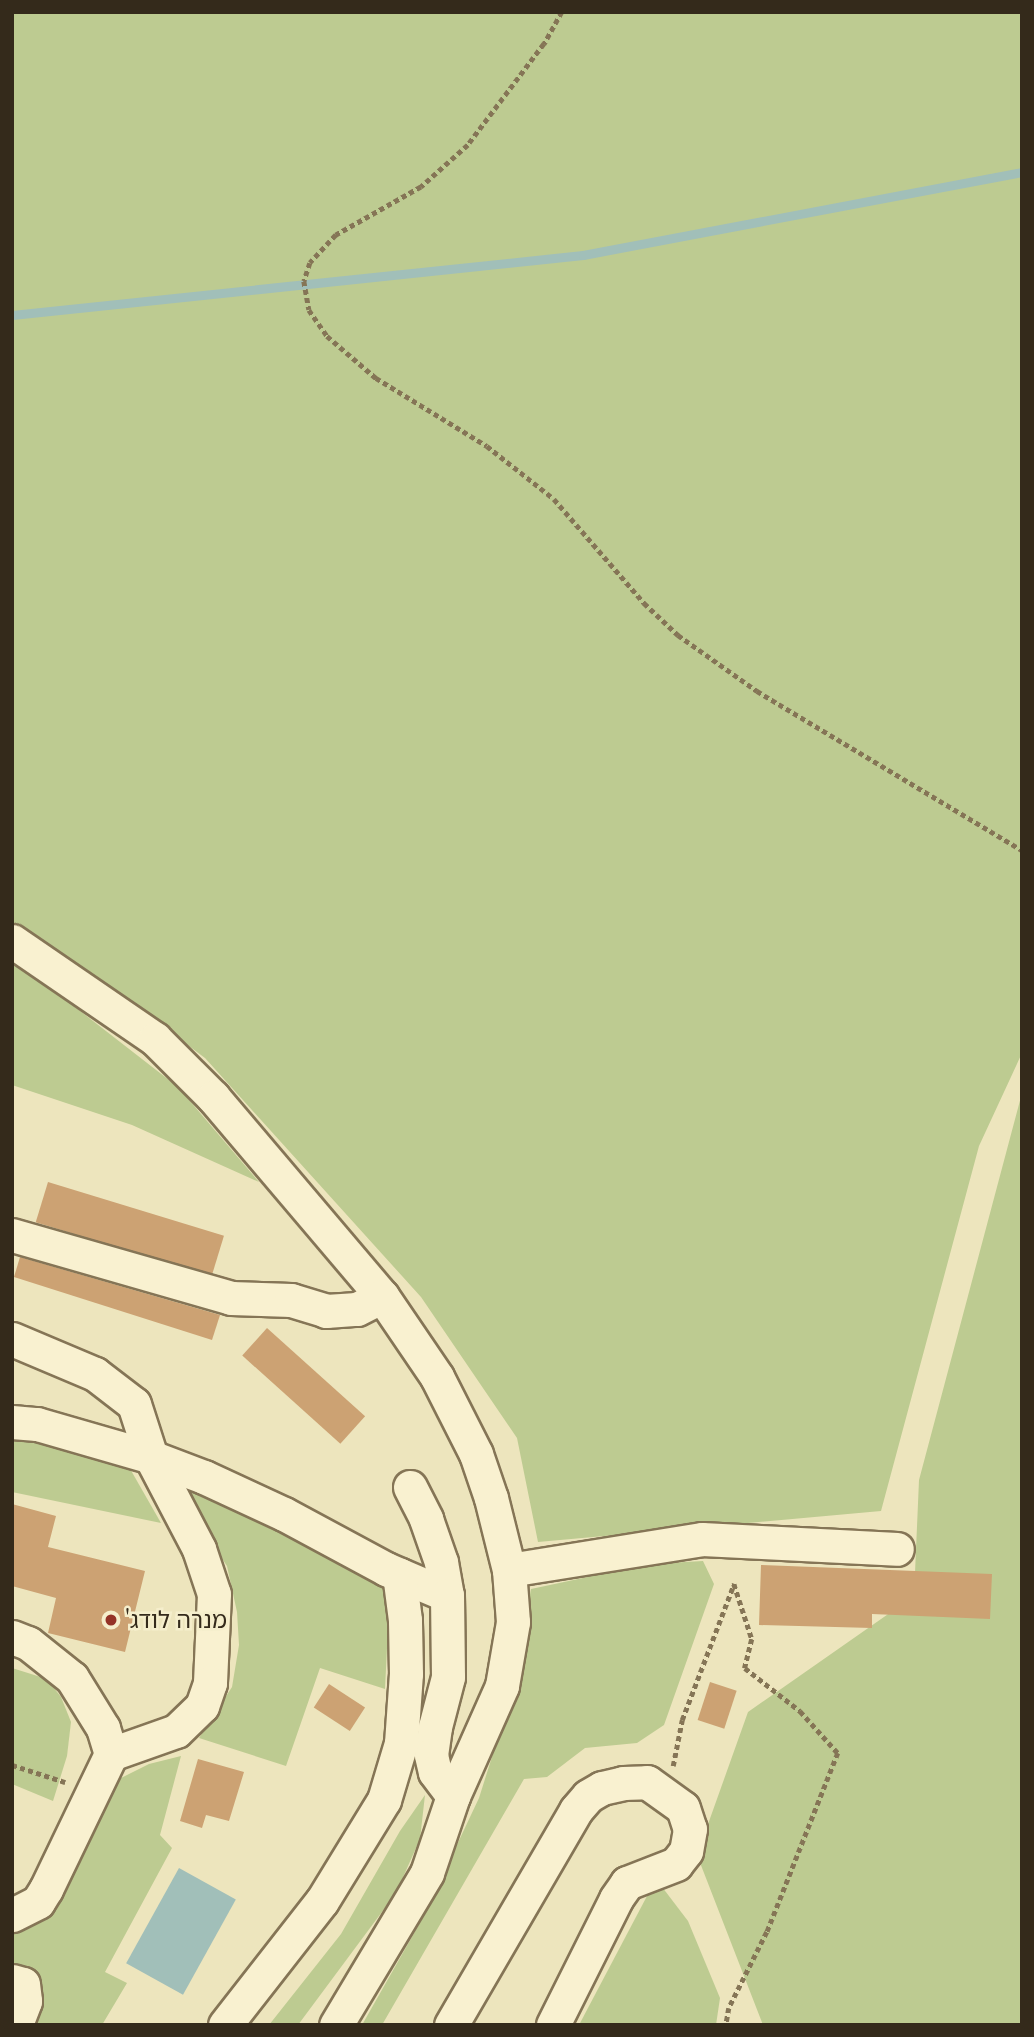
<!DOCTYPE html>
<meta charset="utf-8">
<style>
body{margin:0}
#map{position:relative;width:1034px;height:2037px;overflow:hidden;background:#ede5bd;font-family:"Libre Baskerville","Noto Sans Hebrew",serif}
div>[style]{position:absolute}
[style*='--x']{left:calc(var(--x)*1px);top:calc(var(--y)*1px);width:calc(var(--w)*1px);rotate:calc(var(--a)*1deg)}
.green>*{inset:0;background:#bdcb91}
.water>*{inset:0;background:#a1bfb9;transform-origin:0 0}
.stream>*{height:9px;margin:-4.5px;padding:0 4.5px;transform-origin:4.5px;border-radius:4.5px;background:#a1bfb9}
.building>*{inset:0;background:#cca273;transform-origin:0 0}
.path>*{height:4.5px;margin-top:-2.25px;transform-origin:0;background:repeating-linear-gradient(90deg,#857556 0 5px,transparent 0 8.5px)}
.roads{filter:drop-shadow(2px 0 #857556) drop-shadow(-2px 0 #857556) drop-shadow(0 2px #857556) drop-shadow(0 -2px #857556)}
.minor>*{height:33px;margin:-16.5px;padding:0 16.5px;transform-origin:16.5px;border-radius:16.5px;background:#f9f1d0}
.dots>*{width:19px;height:19px;translate:-50% -50%;box-sizing:border-box;border:4px solid #f5eecc;border-radius:50%}
span{translate:-50% -50%;white-space:nowrap;text-align:center;line-height:1.15;-webkit-text-stroke:5px #f5eecc;paint-order:stroke}
.poi-label{font-size:23px;color:#342a1b}
.left{translate:0 -50%;text-align:left}
.frame{position:absolute;inset:0;border:14px solid #342a1b;pointer-events:none}
</style>
<div id="map">
<div class="green">
<i style="clip-path:polygon(12px 12px,1022px 12px,1022px 1053px,979px 1146px,881px 1511px,538px 1542px,517px 1438px,421px 1297px,205px 1058px,110px 987px,12px 924px)"></i>
<i style="clip-path:polygon(12px 958px,178px 1087px,259px 1182px,132px 1125px,12px 1085px)"></i>
<i style="clip-path:polygon(1022px 1093px,1022px 2025px,763px 2025px,697px 1855px,748px 1712px,914px 1596px,919px 1480px)"></i>
<i style="clip-path:polygon(12px 1434px,129px 1467px,161px 1523px,12px 1492px)"></i>
<i style="clip-path:polygon(183px 1484px,238px 1500px,390px 1587px,385px 1689px,320px 1668px,286px 1766px,199px 1738px,232px 1687px,239px 1645px,237px 1612px,227px 1566px,182px 1499px)"></i>
<i style="clip-path:polygon(703px 1561px,714px 1584px,664px 1725px,637px 1743px,585px 1748px,547px 1777px,524px 1779px,382px 2025px,362px 2025px,421px 1921px,479px 1798px,509px 1703px,531px 1589px,649px 1564px)"></i>
<i style="clip-path:polygon(12px 1668px,47px 1679px,61px 1697px,71px 1722px,67px 1756px,53px 1801px,12px 1784px)"></i>
<i style="clip-path:polygon(181px 1756px,160px 1835px,172px 1848px,105px 1972px,127px 1983px,102px 2025px,27px 2025px,38px 1988px,34px 1971px,12px 1964px,12px 1927px,29px 1923px,60px 1903px,108px 1796px,121px 1778px,149px 1764px)"></i>
<i style="clip-path:polygon(425px 1795px,420px 1839px,396px 1893px,298px 2025px,269px 2025px,341px 1934px,400px 1831px)"></i>
<i style="clip-path:polygon(656px 1879px,688px 1921px,720px 1998px,716px 2025px,579px 2025px)"></i>
</div>
<div class="water">
<i style="left:179px;top:1868px;width:65px;height:109px;rotate:29deg"></i>
</div>
<div class="stream">
<i style="--x:12;--y:315;--w:574;--a:-6"></i>
<i style="--x:583;--y:255;--w:447;--a:-10.7"></i>
</div>
<div class="building">
<i style="left:48px;top:1182px;width:184px;height:42px;rotate:17deg"></i>
<i style="clip-path:polygon(20px 1257px,220px 1315px,212px 1340px,14px 1277px)"></i>
<i style="left:267px;top:1328px;width:132px;height:37px;rotate:42deg"></i>
<i style="clip-path:polygon(12px 1504px,56px 1516px,48px 1547px,145px 1571px,125px 1652px,48px 1633px,56px 1598px,12px 1586px)"></i>
<i style="clip-path:polygon(761px 1565px,992px 1574px,990px 1619px,872px 1614px,872px 1628px,759px 1625px)"></i>
<i style="left:710px;top:1682px;width:28px;height:40px;rotate:18deg"></i>
<i style="left:329px;top:1684px;width:43px;height:28px;rotate:33deg"></i>
<i style="clip-path:polygon(198px 1759px,244px 1772px,229px 1821px,206px 1815px,202px 1828px,180px 1821px)"></i>
</div>
<div class="path">
<i style="--x:562;--y:12;--w:37;--a:119"></i>
<i style="--x:544;--y:44;--w:126;--a:127"></i>
<i style="--x:468;--y:145;--w:63;--a:138.2"></i>
<i style="--x:421;--y:187;--w:98;--a:150.5"></i>
<i style="--x:336;--y:235;--w:38;--a:133"></i>
<i style="--x:310;--y:263;--w:19;--a:108"></i>
<i style="--x:304;--y:281;--w:29;--a:80"></i>
<i style="--x:309;--y:310;--w:32;--a:55"></i>
<i style="--x:327;--y:336;--w:65;--a:40.6"></i>
<i style="--x:376;--y:378;--w:130;--a:31.5"></i>
<i style="--x:487;--y:446;--w:85;--a:38.3"></i>
<i style="--x:554;--y:499;--w:138;--a:49.1"></i>
<i style="--x:644;--y:603;--w:47;--a:43.3"></i>
<i style="--x:678;--y:635;--w:97;--a:35.3"></i>
<i style="--x:757;--y:691;--w:309;--a:31"></i>
<i style="--x:12;--y:1765;--w:56;--a:17.8"></i>
<i style="--x:673;--y:1766;--w:47;--a:-78.9"></i>
<i style="--x:682;--y:1720;--w:146;--a:-69.1"></i>
<i style="--x:734;--y:1584;--w:58;--a:71.9"></i>
<i style="--x:752;--y:1639;--w:30;--a:104"></i>
<i style="--x:745;--y:1668;--w:70;--a:38"></i>
<i style="--x:800;--y:1711;--w:57;--a:47.9"></i>
<i style="--x:838;--y:1753;--w:193;--a:111.6"></i>
<i style="--x:767;--y:1932;--w:85;--a:116.6"></i>
<i style="--x:729;--y:2008;--w:17;--a:100"></i>
</div>
<div class="roads">
<div class="minor">
<i style="--x:12;--y:941;--w:173;--a:34.4"></i>
<i style="--x:155;--y:1039;--w:82;--a:45"></i>
<i style="--x:213;--y:1097;--w:261;--a:49.7"></i>
<i style="--x:382;--y:1296;--w:98;--a:55.8"></i>
<i style="--x:437;--y:1377;--w:86;--a:63.1"></i>
<i style="--x:476;--y:1454;--w:46;--a:71.2"></i>
<i style="--x:491;--y:1498;--w:74;--a:76"></i>
<i style="--x:509;--y:1570;--w:52;--a:85.6"></i>
<i style="--x:513;--y:1622;--w:65;--a:99.8"></i>
<i style="--x:502;--y:1686;--w:120;--a:114"></i>
<i style="--x:453;--y:1796;--w:81;--a:108.7"></i>
<i style="--x:427;--y:1873;--w:177;--a:120.9"></i>
<i style="--x:12;--y:1235;--w:228;--a:16"></i>
<i style="--x:231;--y:1298;--w:60;--a:1.9"></i>
<i style="--x:291;--y:1300;--w:37;--a:17"></i>
<i style="--x:326;--y:1311;--w:31;--a:-4"></i>
<i style="--x:357;--y:1309;--w:28;--a:-27"></i>
<i style="--x:12;--y:1339;--w:90;--a:22.9"></i>
<i style="--x:95;--y:1374;--w:49;--a:37.6"></i>
<i style="--x:134;--y:1404;--w:56;--a:72.2"></i>
<i style="--x:151;--y:1457;--w:104;--a:62.4"></i>
<i style="--x:199;--y:1549;--w:47;--a:71.6"></i>
<i style="--x:214;--y:1594;--w:89;--a:92.6"></i>
<i style="--x:210;--y:1683;--w:24;--a:109"></i>
<i style="--x:202;--y:1706;--w:36;--a:136"></i>
<i style="--x:176;--y:1731;--w:69;--a:160.5"></i>
<i style="--x:12;--y:1422;--w:25;--a:5"></i>
<i style="--x:37;--y:1424;--w:119;--a:16.1"></i>
<i style="--x:151;--y:1457;--w:57;--a:20.7"></i>
<i style="--x:204;--y:1477;--w:88;--a:24.8"></i>
<i style="--x:284;--y:1514;--w:116;--a:28.3"></i>
<i style="--x:386;--y:1569;--w:66;--a:23.1"></i>
<i style="--x:410;--y:1487;--w:36;--a:63"></i>
<i style="--x:426;--y:1519;--w:46;--a:70.8"></i>
<i style="--x:441;--y:1562;--w:34;--a:80"></i>
<i style="--x:447;--y:1595;--w:82;--a:89.3"></i>
<i style="--x:448;--y:1677;--w:52;--a:104.6"></i>
<i style="--x:435;--y:1727;--w:28;--a:98"></i>
<i style="--x:431;--y:1755;--w:17;--a:77"></i>
<i style="--x:435;--y:1772;--w:30;--a:53"></i>
<i style="--x:509;--y:1570;--w:195;--a:-9.1"></i>
<i style="--x:702;--y:1539;--w:195;--a:2.9"></i>
<i style="--x:12;--y:1637;--w:17;--a:21"></i>
<i style="--x:28;--y:1643;--w:56;--a:38.5"></i>
<i style="--x:72;--y:1678;--w:59;--a:58.2"></i>
<i style="--x:103;--y:1728;--w:27;--a:73"></i>
<i style="--x:111;--y:1754;--w:150;--a:115.7"></i>
<i style="--x:46;--y:1889;--w:15;--a:122"></i>
<i style="--x:38;--y:1902;--w:29;--a:153"></i>
<i style="--x:12;--y:1981;--w:11;--a:15"></i>
<i style="--x:23;--y:1984;--w:17;--a:83"></i>
<i style="--x:25;--y:2001;--w:26;--a:111"></i>
<i style="--x:225;--y:2025;--w:157;--a:-52"></i>
<i style="--x:322;--y:1901;--w:119;--a:-58.5"></i>
<i style="--x:384;--y:1800;--w:59;--a:-73.4"></i>
<i style="--x:401;--y:1743;--w:69;--a:-85.9"></i>
<i style="--x:406;--y:1674;--w:54;--a:-91.1"></i>
<i style="--x:405;--y:1620;--w:46;--a:-97.4"></i>
<i style="--x:451;--y:2025;--w:249;--a:-59.8"></i>
<i style="--x:576;--y:1810;--w:18;--a:-49"></i>
<i style="--x:588;--y:1796;--w:16;--a:-30"></i>
<i style="--x:602;--y:1788;--w:22;--a:-13"></i>
<i style="--x:623;--y:1783;--w:24;--a:-2"></i>
<i style="--x:647;--y:1782;--w:44;--a:35.8"></i>
<i style="--x:683;--y:1808;--w:22;--a:72"></i>
<i style="--x:690;--y:1829;--w:22;--a:100"></i>
<i style="--x:686;--y:1851;--w:16;--a:128"></i>
<i style="--x:676;--y:1864;--w:53;--a:158.8"></i>
<i style="--x:627;--y:1883;--w:19;--a:125"></i>
<i style="--x:616;--y:1899;--w:141;--a:116.6"></i>
</div>
</div>
<div class="dots">
<i style="left:111px;top:1620px;background:#943327"></i>
</div>
<div class="poi-label">
<span class="left" style="left:125px;top:1620px">'מנרה לודג</span>
</div>
<div class="frame"></div>
</div>
